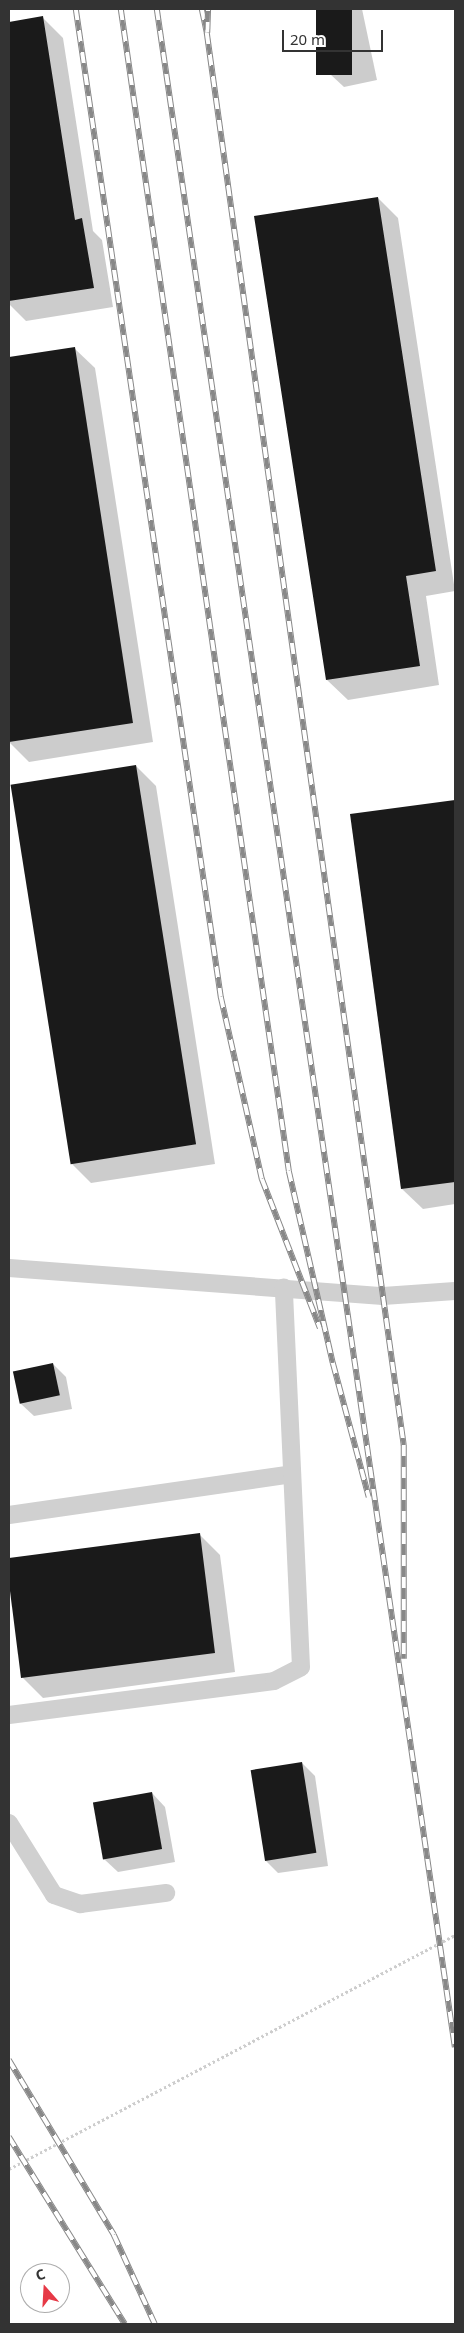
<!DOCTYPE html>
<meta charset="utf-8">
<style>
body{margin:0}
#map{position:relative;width:464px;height:2333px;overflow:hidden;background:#fff;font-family:"Noto Sans",sans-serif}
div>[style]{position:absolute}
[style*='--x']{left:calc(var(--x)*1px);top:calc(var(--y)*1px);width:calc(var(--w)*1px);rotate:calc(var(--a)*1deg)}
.shadow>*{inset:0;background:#0003}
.building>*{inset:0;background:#1a1a1a;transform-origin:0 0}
.path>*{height:3px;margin-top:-1.5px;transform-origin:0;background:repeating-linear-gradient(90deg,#cdcdcd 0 2.5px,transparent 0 5px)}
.lane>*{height:18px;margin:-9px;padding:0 9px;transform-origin:9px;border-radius:9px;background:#d0d0d0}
.rail>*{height:5.5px;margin-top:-2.75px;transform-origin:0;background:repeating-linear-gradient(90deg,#fff 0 11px,#888 0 22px);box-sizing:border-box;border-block:1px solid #888}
span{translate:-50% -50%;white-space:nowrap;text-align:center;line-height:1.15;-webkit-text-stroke:5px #fff;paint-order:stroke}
.frame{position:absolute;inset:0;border:10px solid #333;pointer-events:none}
.north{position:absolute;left:20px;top:2263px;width:50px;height:50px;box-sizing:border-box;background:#fff;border:1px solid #adadad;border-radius:50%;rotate:341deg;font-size:14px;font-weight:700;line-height:20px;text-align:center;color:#333}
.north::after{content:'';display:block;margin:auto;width:18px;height:22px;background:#e63946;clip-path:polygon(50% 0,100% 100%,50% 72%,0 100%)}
.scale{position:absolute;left:282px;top:30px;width:101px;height:22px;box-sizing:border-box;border:2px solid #333;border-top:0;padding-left:6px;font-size:15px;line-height:18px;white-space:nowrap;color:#333;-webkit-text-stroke:4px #fff;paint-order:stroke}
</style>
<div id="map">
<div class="shadow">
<i style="clip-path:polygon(317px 9px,362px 9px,377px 80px,344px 87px,330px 74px)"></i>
<i style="clip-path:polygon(42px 17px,63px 38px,93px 231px,102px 240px,113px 307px,26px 321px,9px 304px,9px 234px,12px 234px,9px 213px,9px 23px)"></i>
<i style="clip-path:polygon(378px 198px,398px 218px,455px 591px,426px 596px,439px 685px,348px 700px,327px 680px,256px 217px)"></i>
<i style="clip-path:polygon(74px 348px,95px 368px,153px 742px,29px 762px,9px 742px,9px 358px)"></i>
<i style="clip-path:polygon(136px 766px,156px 786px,215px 1164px,91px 1183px,71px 1163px)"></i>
<i style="clip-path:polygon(455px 801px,455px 1204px,423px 1209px,402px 1189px,351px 815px)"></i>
<i style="clip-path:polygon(53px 1364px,66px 1377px,72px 1409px,34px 1416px,20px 1403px)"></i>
<i style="clip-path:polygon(200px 1535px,220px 1555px,235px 1672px,43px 1698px,23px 1678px,9px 1560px)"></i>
<i style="clip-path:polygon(302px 1763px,315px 1776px,328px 1866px,278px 1873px,265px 1860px)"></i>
<i style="clip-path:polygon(152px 1793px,165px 1807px,175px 1862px,118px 1872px,104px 1859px)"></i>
</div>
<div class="building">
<i style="left:316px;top:9px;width:36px;height:66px"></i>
<i style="clip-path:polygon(43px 16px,75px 220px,82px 218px,94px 288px,9px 301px,9px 22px)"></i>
<i style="clip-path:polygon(378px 197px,436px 571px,406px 576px,420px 666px,326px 680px,254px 216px)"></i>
<i style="clip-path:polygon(75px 347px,133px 723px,9px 742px,9px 357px)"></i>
<i style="left:136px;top:765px;width:384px;height:127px;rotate:81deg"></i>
<i style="clip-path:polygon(455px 800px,455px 1182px,401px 1189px,350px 814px)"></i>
<i style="left:53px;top:1363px;width:33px;height:41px;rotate:78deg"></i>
<i style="clip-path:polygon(200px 1533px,215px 1653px,21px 1678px,9px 1583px,9px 1558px)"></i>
<i style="left:302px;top:1762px;width:92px;height:52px;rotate:81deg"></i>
<i style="left:152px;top:1792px;width:58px;height:60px;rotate:80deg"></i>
</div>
<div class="path">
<i style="--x:9;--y:2169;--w:504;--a:-27.68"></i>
</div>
<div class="lane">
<i style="--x:9;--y:1268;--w:375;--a:4.3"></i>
<i style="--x:383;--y:1296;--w:72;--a:-4"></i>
<i style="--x:9;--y:1515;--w:286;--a:-8.2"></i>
<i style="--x:9;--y:1715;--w:267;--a:-7.3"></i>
<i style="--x:274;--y:1681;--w:30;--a:-27"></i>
<i style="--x:301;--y:1667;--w:380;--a:-92.6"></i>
<i style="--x:9;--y:1823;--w:85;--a:58"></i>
<i style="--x:54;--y:1895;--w:28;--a:19"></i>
<i style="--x:80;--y:1904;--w:87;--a:-7.3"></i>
</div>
<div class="rail">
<i style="--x:76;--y:9;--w:999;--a:81.65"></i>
<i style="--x:221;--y:997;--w:187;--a:77.3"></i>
<i style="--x:262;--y:1179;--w:160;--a:68.7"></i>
<i style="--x:121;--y:9;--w:1174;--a:81.77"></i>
<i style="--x:289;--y:1171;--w:197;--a:77.1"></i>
<i style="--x:333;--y:1363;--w:139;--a:75"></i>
<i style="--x:157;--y:9;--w:2060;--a:81.68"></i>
<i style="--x:202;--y:9;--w:25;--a:78"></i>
<i style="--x:207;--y:33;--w:24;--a:-88"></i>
<i style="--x:207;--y:33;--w:1426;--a:82.06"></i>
<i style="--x:404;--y:1445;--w:214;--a:90"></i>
<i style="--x:9;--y:2060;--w:204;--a:59"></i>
<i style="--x:114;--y:2235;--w:98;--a:65.3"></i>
<i style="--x:9;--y:2137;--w:220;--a:58.2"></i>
</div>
<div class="frame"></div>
<div class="north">С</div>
<div class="scale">20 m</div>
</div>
